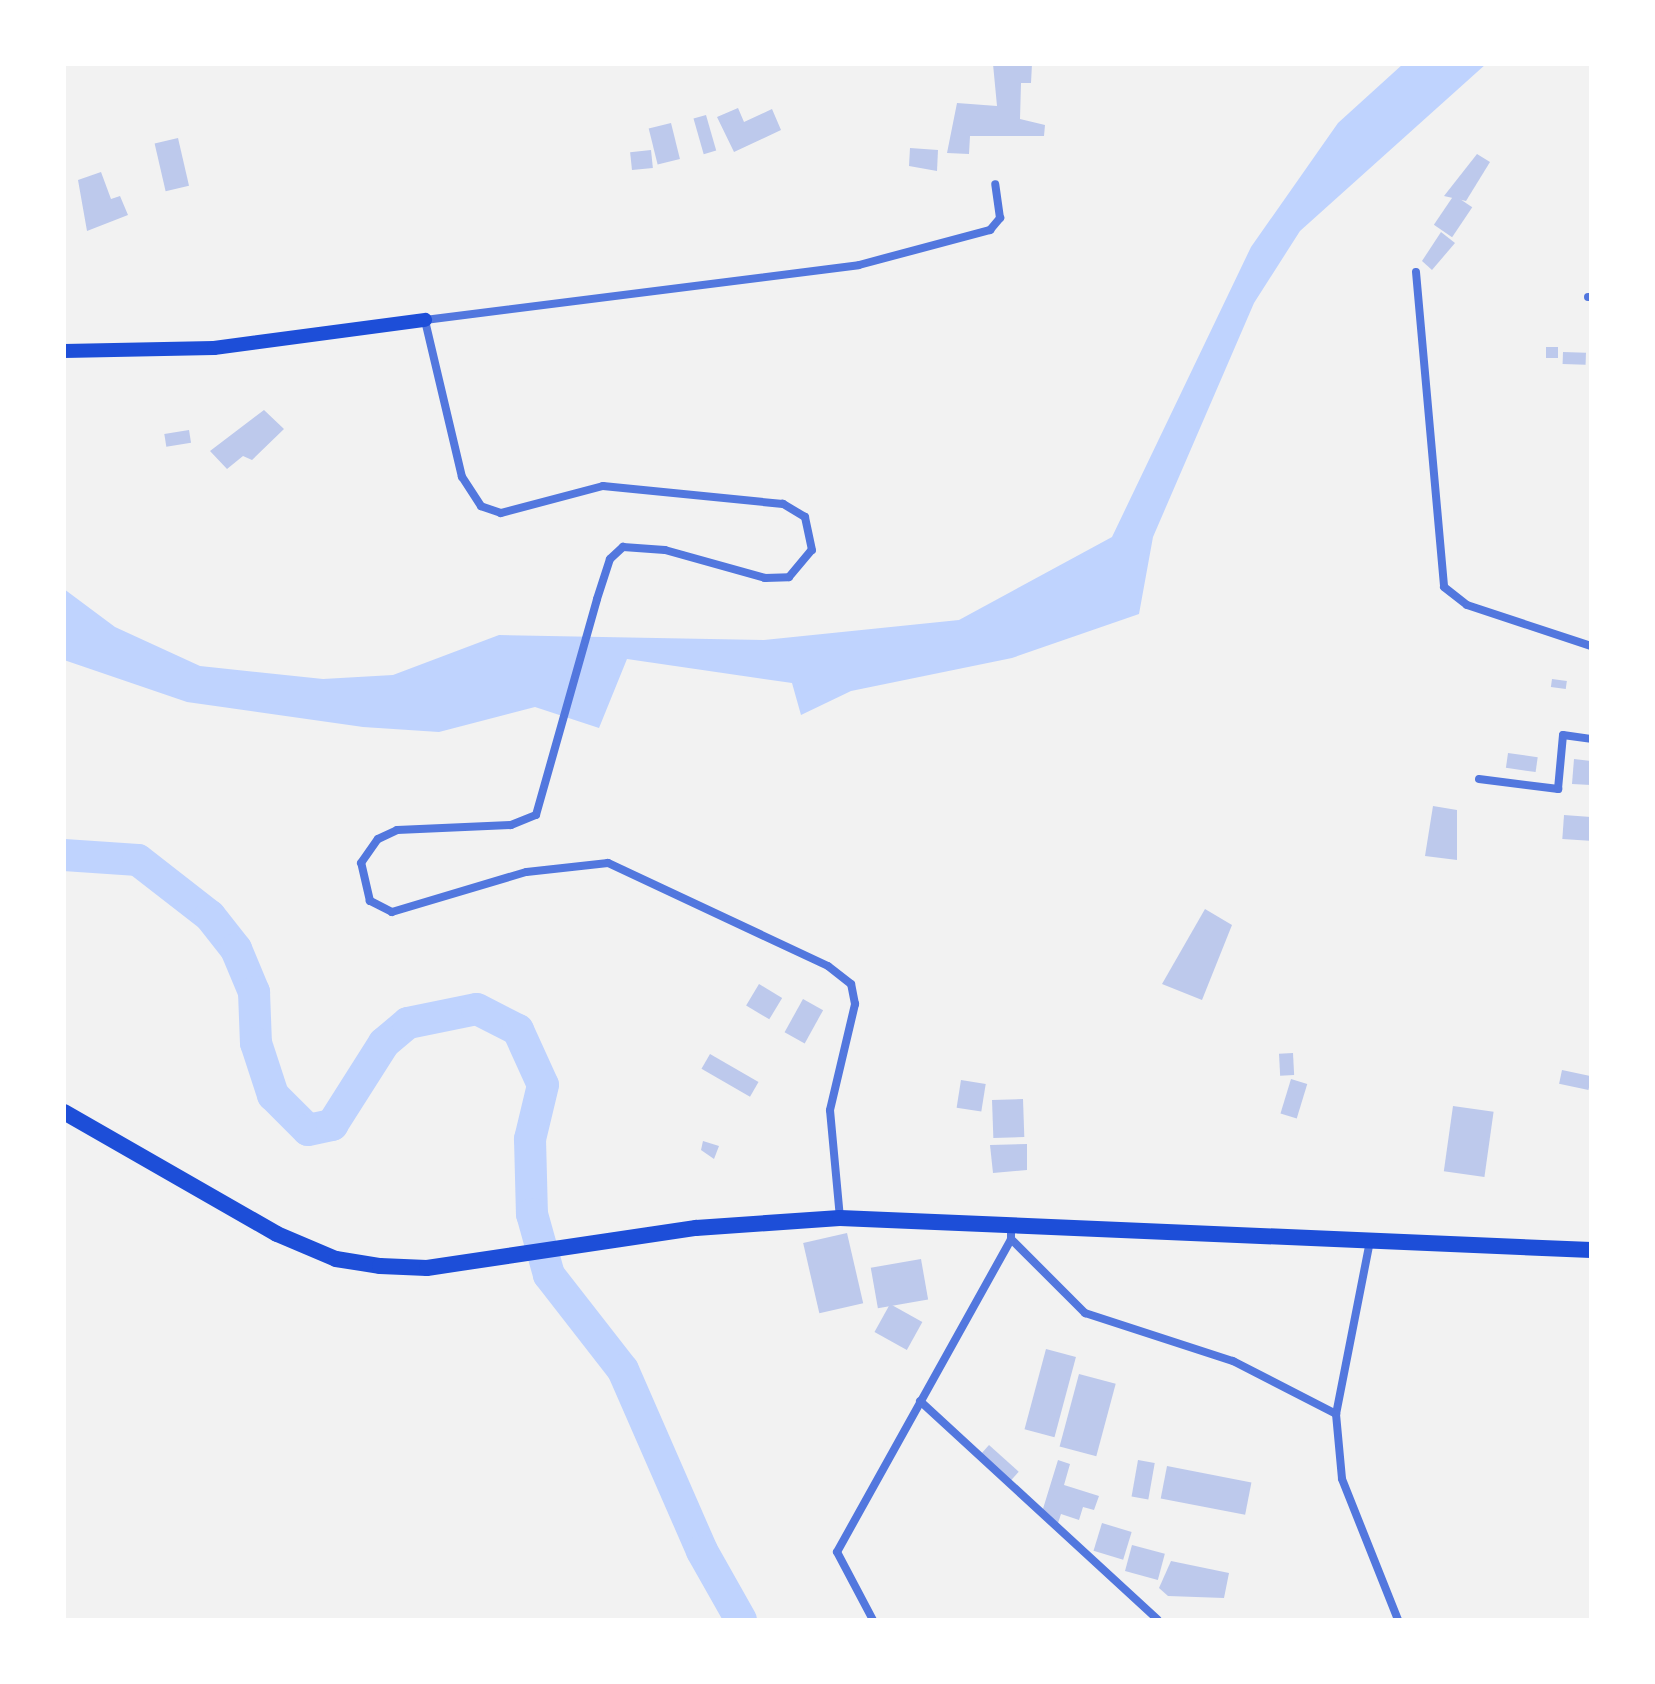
<!DOCTYPE html>
<style>
body{margin:0}
#map{position:relative;width:1655px;height:1684px;overflow:hidden;background:#f2f2f2;font-family:"PT Sans Narrow",sans-serif}
div>[style]{position:absolute}
[style*='--x']{left:calc(var(--x)*1px);top:calc(var(--y)*1px);width:calc(var(--w)*1px);rotate:calc(var(--a)*1deg)}
.water>*{inset:0;background:#bfd3fe}
.river>*{height:32px;margin:-16px;padding:0 16px;transform-origin:16px;border-radius:16px;background:#bfd3fe}
.building>*{inset:0;background:#bdc9ec;transform-origin:0 0}
.minor>*{height:8px;margin:-4px;padding:0 4px;transform-origin:4px;border-radius:4px;background:#5277de}
.secondary>*{height:14px;margin:-7px;padding:0 7px;transform-origin:7px;border-radius:7px;background:#1d4ed8}
.primary>*{height:16px;margin:-8px;padding:0 8px;transform-origin:8px;border-radius:8px;background:#1d4ed8}
span{translate:-50% -50%;white-space:nowrap;text-align:center;line-height:1.15;-webkit-text-stroke:6px #fff;paint-order:stroke}
.frame{position:absolute;inset:0;border:66px solid #fff;pointer-events:none}
</style>
<div id="map">
<div class="water">
<i style="clip-path:polygon(1403px 64px,1486px 64px,1300px 231px,1254px 303px,1153px 537px,1139px 614px,1012px 658px,851px 691px,801px 715px,792px 683px,627px 659px,599px 728px,535px 707px,439px 732px,363px 727px,187px 702px,64px 660px,64px 589px,115px 627px,200px 666px,323px 679px,393px 675px,499px 635px,764px 640px,959px 620px,1112px 537px,1251px 247px,1338px 123px)"></i>
</div>
<div class="river">
<i style="--x:64;--y:855;--w:74;--a:3.9"></i>
<i style="--x:138;--y:860;--w:91;--a:37.9"></i>
<i style="--x:210;--y:916;--w:42;--a:51.8"></i>
<i style="--x:236;--y:949;--w:47;--a:67.3"></i>
<i style="--x:254;--y:992;--w:51;--a:87.8"></i>
<i style="--x:256;--y:1043;--w:55;--a:71.9"></i>
<i style="--x:273;--y:1095;--w:49;--a:45"></i>
<i style="--x:308;--y:1130;--w:25;--a:-12"></i>
<i style="--x:332;--y:1125;--w:97;--a:-57.6"></i>
<i style="--x:384;--y:1043;--w:31;--a:-40"></i>
<i style="--x:408;--y:1023;--w:70;--a:-11.5"></i>
<i style="--x:477;--y:1009;--w:46;--a:27.1"></i>
<i style="--x:518;--y:1030;--w:60;--a:65.6"></i>
<i style="--x:543;--y:1085;--w:56;--a:103.5"></i>
<i style="--x:530;--y:1139;--w:75;--a:88.5"></i>
<i style="--x:532;--y:1214;--w:63;--a:74.4"></i>
<i style="--x:549;--y:1275;--w:120;--a:52.1"></i>
<i style="--x:623;--y:1370;--w:197;--a:66.4"></i>
<i style="--x:702;--y:1551;--w:79;--a:60.5"></i>
</div>
<div class="building">
<i style="clip-path:polygon(993px 64px,1032px 64px,1031px 83px,1021px 83px,1020px 119px,1045px 125px,1044px 136px,970px 136px,969px 154px,947px 153px,957px 103px,997px 106px)"></i>
<i style="clip-path:polygon(738px 108px,744px 122px,772px 109px,781px 130px,734px 152px,717px 117px)"></i>
<i style="left:706px;top:115px;width:37px;height:13px;rotate:74deg"></i>
<i style="left:671px;top:123px;width:37px;height:23px;rotate:76deg"></i>
<i style="left:178px;top:138px;width:49px;height:24px;rotate:77deg"></i>
<i style="clip-path:polygon(910px 148px,938px 150px,937px 171px,909px 166px)"></i>
<i style="left:651px;top:150px;width:18px;height:21px;rotate:84deg"></i>
<i style="clip-path:polygon(1477px 154px,1490px 162px,1466px 201px,1444px 196px)"></i>
<i style="clip-path:polygon(101px 172px,111px 199px,120px 196px,128px 215px,87px 231px,78px 180px)"></i>
<i style="left:1454px;top:195px;width:22px;height:36px;rotate:34deg"></i>
<i style="clip-path:polygon(1441px 232px,1455px 243px,1432px 270px,1422px 261px)"></i>
<i style="left:1558px;top:347px;width:11px;height:12px;rotate:90deg"></i>
<i style="left:1563px;top:352px;width:23px;height:12px;rotate:2deg"></i>
<i style="clip-path:polygon(264px 410px,284px 429px,252px 460px,243px 456px,227px 469px,210px 451px)"></i>
<i style="left:189px;top:430px;width:13px;height:25px;rotate:81deg"></i>
<i style="left:1552px;top:679px;width:15px;height:8px;rotate:8deg"></i>
<i style="left:1508px;top:753px;width:30px;height:15px;rotate:8deg"></i>
<i style="clip-path:polygon(1574px 759px,1591px 761px,1591px 785px,1572px 784px)"></i>
<i style="clip-path:polygon(1433px 806px,1457px 810px,1457px 860px,1425px 856px)"></i>
<i style="left:1564px;top:815px;width:27px;height:24px;rotate:4deg"></i>
<i style="clip-path:polygon(1205px 909px,1232px 925px,1202px 1000px,1162px 984px)"></i>
<i style="left:759px;top:984px;width:27px;height:25px;rotate:31deg"></i>
<i style="left:803px;top:999px;width:23px;height:38px;rotate:29deg"></i>
<i style="left:1293px;top:1053px;width:22px;height:14px;rotate:87deg"></i>
<i style="left:710px;top:1054px;width:56px;height:17px;rotate:30deg"></i>
<i style="left:1562px;top:1070px;width:30px;height:14px;rotate:12deg"></i>
<i style="left:1291px;top:1079px;width:17px;height:36px;rotate:17deg"></i>
<i style="left:961px;top:1080px;width:25px;height:28px;rotate:9deg"></i>
<i style="left:1023px;top:1099px;width:38px;height:31px;rotate:88deg"></i>
<i style="left:1453px;top:1106px;width:41px;height:66px;rotate:8deg"></i>
<i style="clip-path:polygon(703px 1141px,719px 1146px,714px 1159px,701px 1150px)"></i>
<i style="clip-path:polygon(1027px 1144px,1027px 1170px,993px 1173px,990px 1145px)"></i>
<i style="left:847px;top:1233px;width:72px;height:45px;rotate:77deg"></i>
<i style="left:921px;top:1259px;width:41px;height:51px;rotate:80deg"></i>
<i style="left:890px;top:1304px;width:37px;height:32px;rotate:29deg"></i>
<i style="left:1046px;top:1349px;width:31px;height:83px;rotate:15deg"></i>
<i style="left:1079px;top:1374px;width:38px;height:75px;rotate:15deg"></i>
<i style="left:989px;top:1445px;width:40px;height:13px;rotate:42deg"></i>
<i style="clip-path:polygon(1058px 1460px,1070px 1464px,1064px 1485px,1099px 1496px,1094px 1510px,1083px 1507px,1079px 1520px,1061px 1514px,1057px 1526px,1042px 1512px)"></i>
<i style="left:1138px;top:1460px;width:17px;height:37px;rotate:10deg"></i>
<i style="left:1167px;top:1466px;width:86px;height:33px;rotate:11deg"></i>
<i style="left:1102px;top:1523px;width:31px;height:29px;rotate:17deg"></i>
<i style="left:1132px;top:1545px;width:34px;height:27px;rotate:15deg"></i>
<i style="clip-path:polygon(1171px 1561px,1229px 1573px,1224px 1598px,1168px 1596px,1159px 1588px)"></i>
</div>
<div class="minor">
<i style="--x:1416;--y:272;--w:316;--a:84.9"></i>
<i style="--x:1444;--y:587;--w:29;--a:38"></i>
<i style="--x:1467;--y:605;--w:131;--a:18.3"></i>
<i style="--x:1588;--y:297;--w:3;--a:0"></i>
<i style="--x:1479;--y:779;--w:80;--a:7.2"></i>
<i style="--x:1558;--y:789;--w:54;--a:-84.7"></i>
<i style="--x:1563;--y:735;--w:28;--a:8"></i>
<i style="--x:840;--y:1218;--w:108;--a:-95.3"></i>
<i style="--x:830;--y:1110;--w:109;--a:-76.7"></i>
<i style="--x:855;--y:1004;--w:20;--a:-101"></i>
<i style="--x:851;--y:984;--w:29;--a:-142"></i>
<i style="--x:828;--y:966;--w:243;--a:-154.9"></i>
<i style="--x:608;--y:863;--w:82;--a:173.7"></i>
<i style="--x:526;--y:872;--w:140;--a:163.4"></i>
<i style="--x:392;--y:912;--w:25;--a:-153"></i>
<i style="--x:370;--y:901;--w:39;--a:-103"></i>
<i style="--x:361;--y:863;--w:29;--a:-55"></i>
<i style="--x:378;--y:839;--w:21;--a:-25"></i>
<i style="--x:397;--y:830;--w:114;--a:-2.5"></i>
<i style="--x:511;--y:825;--w:27;--a:-22"></i>
<i style="--x:536;--y:815;--w:224;--a:-74.2"></i>
<i style="--x:597;--y:599;--w:42;--a:-72"></i>
<i style="--x:610;--y:559;--w:18;--a:-43"></i>
<i style="--x:623;--y:547;--w:42;--a:4.1"></i>
<i style="--x:665;--y:550;--w:104;--a:15.6"></i>
<i style="--x:765;--y:578;--w:24;--a:-2"></i>
<i style="--x:789;--y:577;--w:35;--a:-50"></i>
<i style="--x:812;--y:550;--w:34;--a:-102"></i>
<i style="--x:805;--y:517;--w:26;--a:-149"></i>
<i style="--x:783;--y:504;--w:181;--a:-174.3"></i>
<i style="--x:603;--y:486;--w:106;--a:165.2"></i>
<i style="--x:501;--y:513;--w:21;--a:-161"></i>
<i style="--x:481;--y:506;--w:35;--a:-123"></i>
<i style="--x:462;--y:477;--w:161;--a:-103.3"></i>
<i style="--x:425;--y:320;--w:437;--a:-7.2"></i>
<i style="--x:859;--y:265;--w:136;--a:-15"></i>
<i style="--x:990;--y:230;--w:16;--a:-50"></i>
<i style="--x:1000;--y:218;--w:34;--a:-98"></i>
<i style="--x:1011;--y:1239;--w:105;--a:45"></i>
<i style="--x:1085;--y:1313;--w:156;--a:18"></i>
<i style="--x:1233;--y:1361;--w:116;--a:27.2"></i>
<i style="--x:1370;--y:1241;--w:176;--a:101.1"></i>
<i style="--x:1336;--y:1414;--w:65;--a:84.7"></i>
<i style="--x:1342;--y:1479;--w:152;--a:68.3"></i>
<i style="--x:920;--y:1401;--w:323;--a:42.6"></i>
<i style="--x:873;--y:1620;--w:77;--a:-117.9"></i>
<i style="--x:837;--y:1552;--w:358;--a:-60.9"></i>
<i style="--x:1011;--y:1239;--w:15;--a:-90"></i>
</div>
<div class="secondary">
<i style="--x:64;--y:351;--w:150;--a:-1.1"></i>
<i style="--x:214;--y:348;--w:213;--a:-7.6"></i>
</div>
<div class="primary">
<i style="--x:64;--y:1112;--w:245;--a:29.8"></i>
<i style="--x:277;--y:1234;--w:64;--a:23"></i>
<i style="--x:336;--y:1259;--w:45;--a:9"></i>
<i style="--x:380;--y:1266;--w:47;--a:2.4"></i>
<i style="--x:427;--y:1268;--w:272;--a:-8.5"></i>
<i style="--x:696;--y:1228;--w:144;--a:-4"></i>
<i style="--x:840;--y:1218;--w:752;--a:2.44"></i>
</div>
<div class="frame"></div>
</div>
